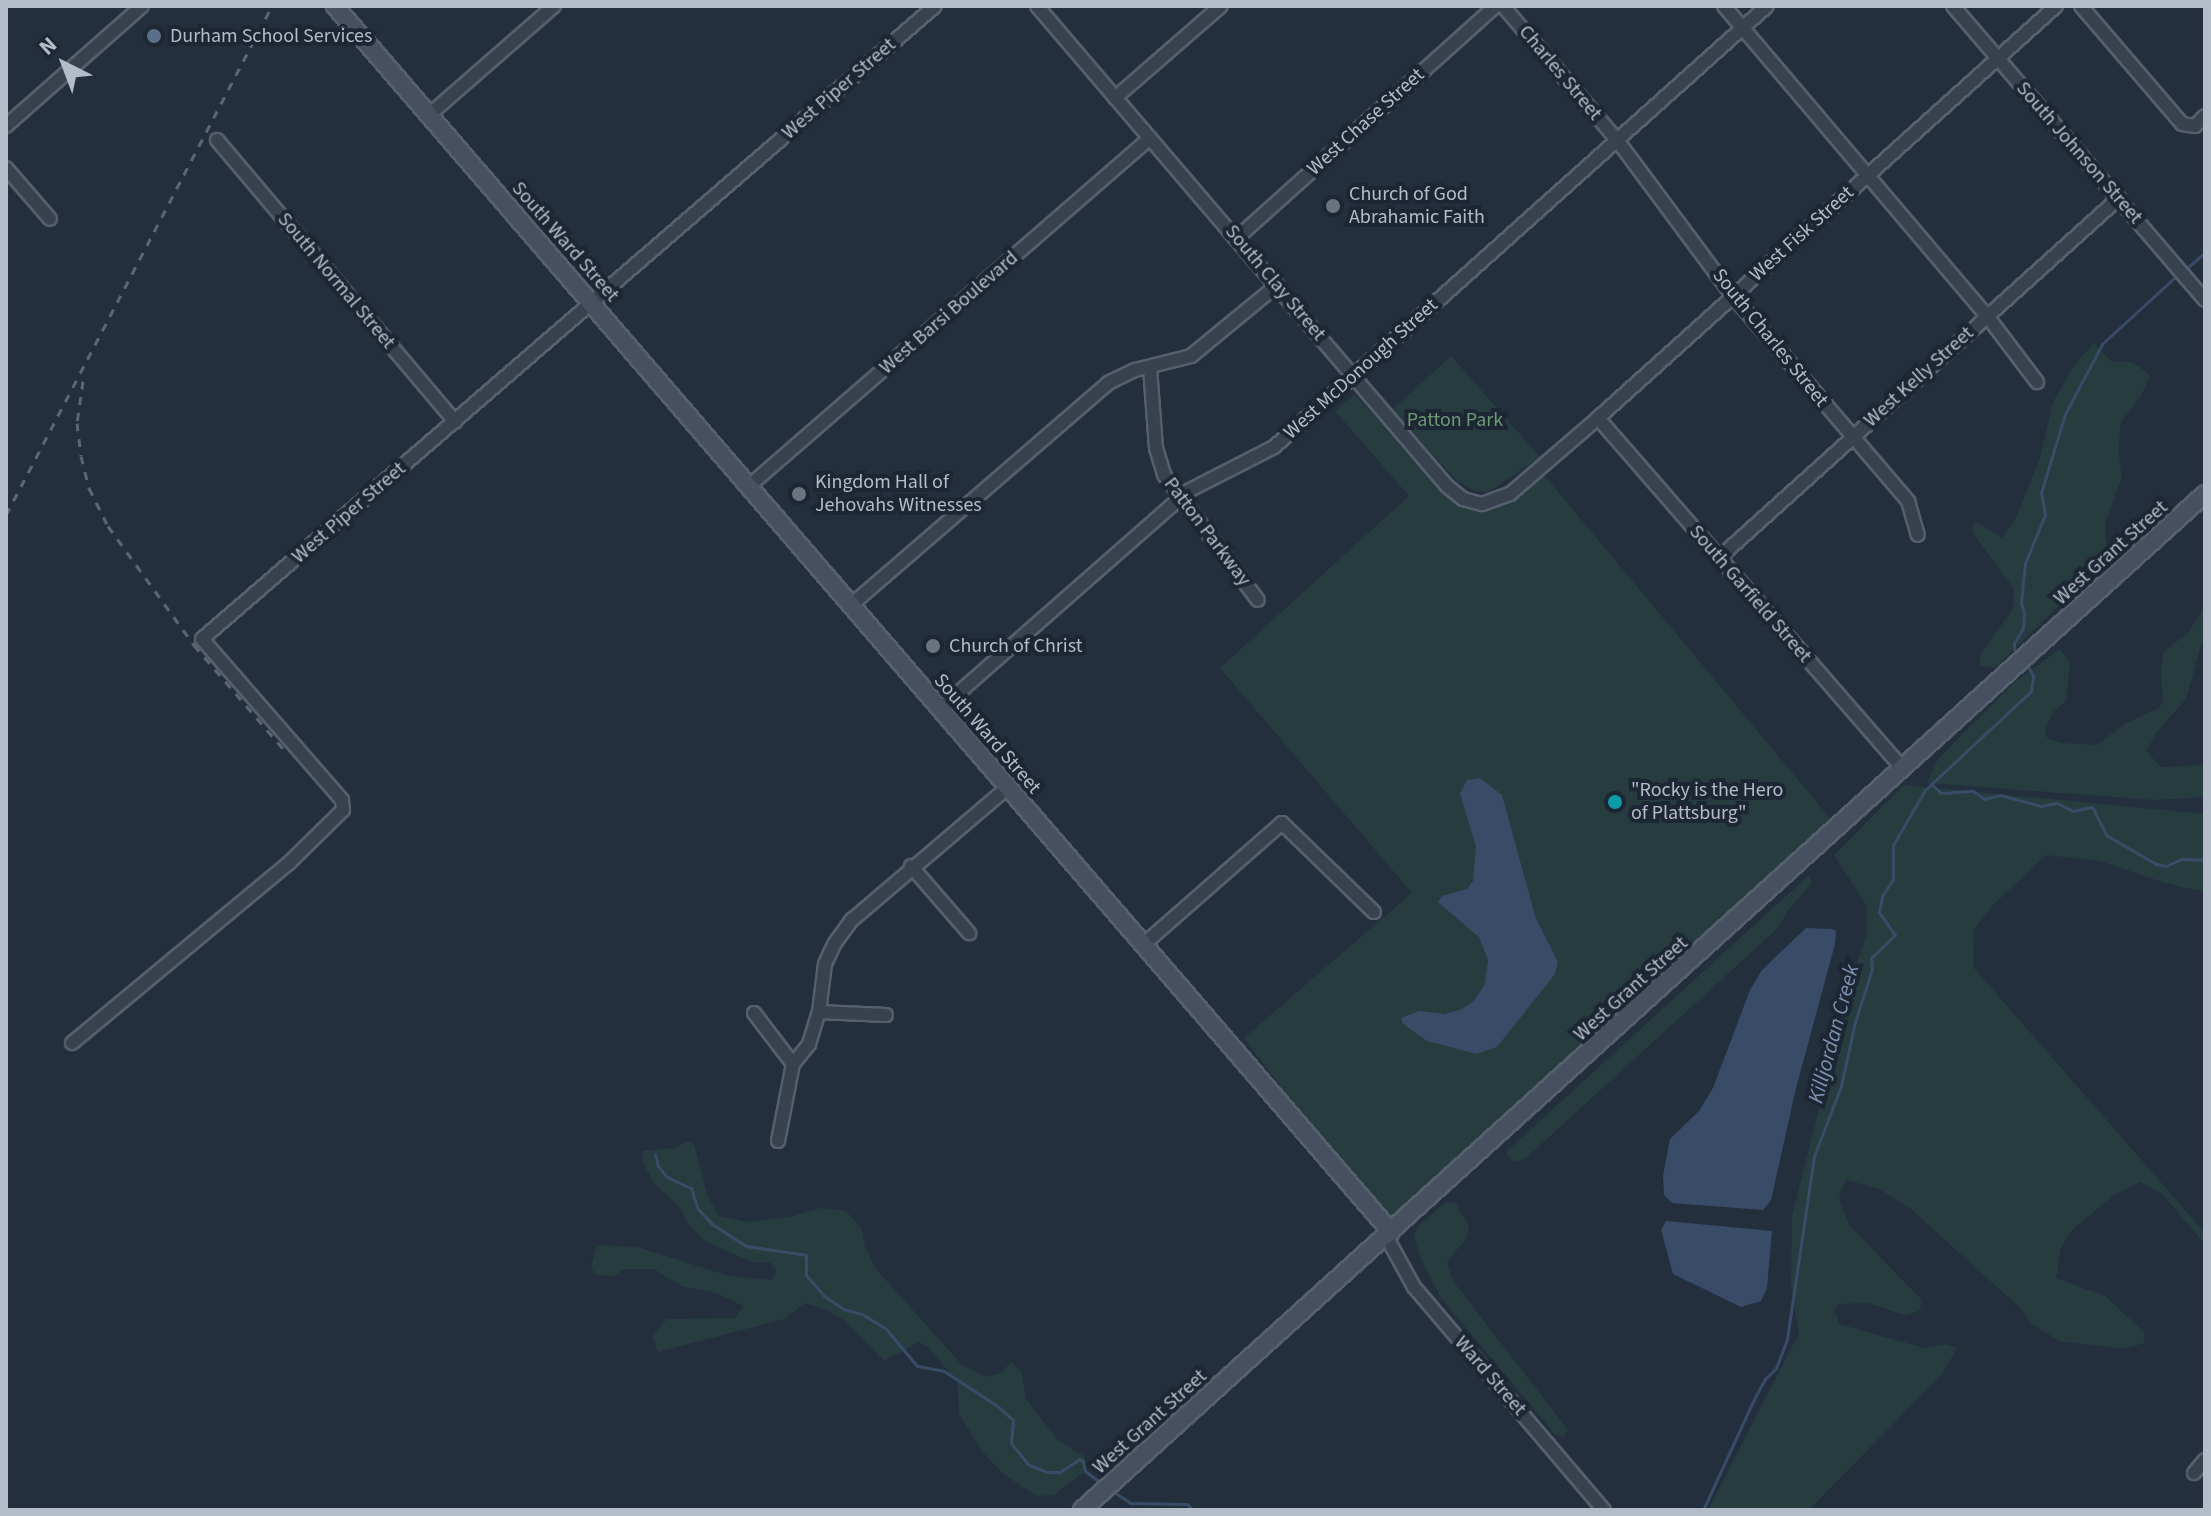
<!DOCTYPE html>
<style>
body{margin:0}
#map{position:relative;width:2211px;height:1516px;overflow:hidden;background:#242f3e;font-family:"Source Sans 3",sans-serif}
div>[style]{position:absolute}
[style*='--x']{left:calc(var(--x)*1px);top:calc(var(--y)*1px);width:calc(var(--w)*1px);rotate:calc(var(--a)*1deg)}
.green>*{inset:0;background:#263c3f}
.water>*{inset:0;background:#394c67}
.stream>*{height:3px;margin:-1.5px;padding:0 1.5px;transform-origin:1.5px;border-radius:1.5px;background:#394c67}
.roads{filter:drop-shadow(2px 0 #565f6c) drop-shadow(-2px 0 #565f6c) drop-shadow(0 2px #565f6c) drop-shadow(0 -2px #565f6c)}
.street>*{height:12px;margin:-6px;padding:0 6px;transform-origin:6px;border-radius:6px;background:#38414e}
.secondary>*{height:16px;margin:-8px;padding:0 8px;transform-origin:8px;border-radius:8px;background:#465061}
.rail>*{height:3px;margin-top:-1.5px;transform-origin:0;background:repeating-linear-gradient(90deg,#5a6575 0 8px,transparent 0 16px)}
.dots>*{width:22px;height:22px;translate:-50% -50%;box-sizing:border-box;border:4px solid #1d2633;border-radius:50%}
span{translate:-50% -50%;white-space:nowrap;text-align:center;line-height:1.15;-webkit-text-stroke:8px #1d2633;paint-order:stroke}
.poi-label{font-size:20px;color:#b4bcc9}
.left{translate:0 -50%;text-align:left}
.street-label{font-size:20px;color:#b4bcc9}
.park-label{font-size:20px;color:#6b9a76}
.water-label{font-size:22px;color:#7c92b1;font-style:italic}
.frame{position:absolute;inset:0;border:8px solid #b4bcc9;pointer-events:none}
.north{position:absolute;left:24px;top:24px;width:80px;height:80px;-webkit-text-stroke:6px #1d2633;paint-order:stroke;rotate:318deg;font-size:22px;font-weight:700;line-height:32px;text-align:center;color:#b4bcc9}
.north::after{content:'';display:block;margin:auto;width:28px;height:36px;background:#b4bcc9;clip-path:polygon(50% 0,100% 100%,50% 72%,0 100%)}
</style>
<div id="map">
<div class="green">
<i style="clip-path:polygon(2094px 343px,2112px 362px,2132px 362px,2150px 375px,2141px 396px,2121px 422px,2118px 451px,2122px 476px,2105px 525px,2107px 548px,2094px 571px,1995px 668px,1981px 666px,1979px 656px,2013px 609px,2014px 589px,1972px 532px,1974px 521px,2002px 538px,2014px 522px,2040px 458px,2053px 402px,2075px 364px)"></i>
<i style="clip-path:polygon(1451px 356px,1540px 457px,1488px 492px,1475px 491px,1457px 481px,1392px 410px)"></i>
<i style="clip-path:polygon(1355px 394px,1439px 490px,1449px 488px,1488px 504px,1539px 469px,1839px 829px,1391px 1232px,1244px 1038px,1412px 893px,1220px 668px,1409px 496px,1335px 411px)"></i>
<i style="clip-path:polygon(2205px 606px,2205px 630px,2186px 699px,2155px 734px,2147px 751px,2160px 767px,2205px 765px,2205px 797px,2154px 800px,1927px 783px,1938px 759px,2015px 682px,2060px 649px,2070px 663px,2066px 701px,2054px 711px,2045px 728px,2047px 738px,2061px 743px,2097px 745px,2126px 723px,2157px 709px,2163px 703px,2161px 669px,2164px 651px,2188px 633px)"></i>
<i style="clip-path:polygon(1904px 785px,2205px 814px,2205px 892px,2165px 883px,2100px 861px,2046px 855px,1993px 905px,1973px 931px,1974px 968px,2205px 1233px,2205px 1244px,2162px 1194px,2140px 1182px,2115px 1194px,2071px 1231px,2061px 1248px,2056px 1278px,2105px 1296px,2145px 1333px,2144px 1343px,2124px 1349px,2059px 1341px,2031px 1323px,2019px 1307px,1911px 1209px,1879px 1189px,1846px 1180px,1839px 1198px,1849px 1225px,1922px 1300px,1920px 1310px,1907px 1316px,1868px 1303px,1838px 1304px,1835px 1310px,1839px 1324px,1924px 1348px,1947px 1344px,1957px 1348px,1943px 1373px,1809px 1510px,1708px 1510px,1799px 1333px,1791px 1288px,1792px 1216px,1819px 1109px,1824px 1058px,1867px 934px,1867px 906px,1834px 855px)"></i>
<i style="clip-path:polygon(1809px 875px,1812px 883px,1788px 910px,1779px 927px,1526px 1158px,1514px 1162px,1508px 1156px,1507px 1151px)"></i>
<i style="clip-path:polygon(687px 1141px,694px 1144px,708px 1197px,719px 1216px,747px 1222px,790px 1217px,820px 1208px,846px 1211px,862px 1229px,865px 1247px,876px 1269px,962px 1365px,987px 1377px,1003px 1372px,1011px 1361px,1021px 1371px,1026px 1399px,1058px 1440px,1085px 1457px,1085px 1471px,1054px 1495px,1036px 1496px,1002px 1473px,982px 1451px,959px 1414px,957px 1381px,929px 1348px,919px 1342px,884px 1361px,844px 1320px,825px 1309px,805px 1303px,784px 1319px,658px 1352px,652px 1336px,667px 1319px,735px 1318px,743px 1306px,717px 1293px,682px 1286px,654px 1269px,624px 1269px,613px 1277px,595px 1274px,591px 1267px,597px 1245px,638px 1247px,729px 1276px,772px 1280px,777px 1270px,769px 1262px,752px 1262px,705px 1241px,688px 1224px,682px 1210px,654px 1183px,643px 1163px,643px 1151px,675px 1148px)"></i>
<i style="clip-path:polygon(1446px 1202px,1456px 1204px,1469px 1226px,1467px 1238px,1447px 1261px,1453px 1281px,1568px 1430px,1563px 1437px,1555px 1434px,1441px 1298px,1421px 1260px,1414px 1237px,1418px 1226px)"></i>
</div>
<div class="water">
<i style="clip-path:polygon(1480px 778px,1502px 795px,1536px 919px,1558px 962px,1555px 974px,1497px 1047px,1477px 1054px,1427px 1041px,1403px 1024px,1401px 1018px,1419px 1011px,1444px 1014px,1462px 1009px,1474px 1001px,1485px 984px,1488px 960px,1479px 937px,1438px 902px,1442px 896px,1467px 889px,1473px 881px,1476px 847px,1460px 793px,1467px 780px)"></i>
<i style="clip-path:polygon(1806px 928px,1832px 929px,1836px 931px,1835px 944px,1796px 1088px,1771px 1200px,1763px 1210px,1672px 1203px,1664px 1195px,1663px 1176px,1670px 1139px,1699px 1111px,1713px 1088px,1750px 990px,1762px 970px)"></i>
<i style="clip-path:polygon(1666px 1221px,1772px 1231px,1767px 1288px,1761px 1301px,1741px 1307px,1673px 1274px,1661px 1230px)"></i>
</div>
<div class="stream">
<i style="--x:2188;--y:267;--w:23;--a:-41"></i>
<i style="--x:2015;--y:655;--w:12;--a:-95"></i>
<i style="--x:2014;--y:643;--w:17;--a:-59"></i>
<i style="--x:2023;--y:628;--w:16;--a:-86"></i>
<i style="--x:2024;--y:612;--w:9;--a:-108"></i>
<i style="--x:2021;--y:603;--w:40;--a:-84.3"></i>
<i style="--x:2025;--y:563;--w:52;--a:-67.4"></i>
<i style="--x:2045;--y:515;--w:22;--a:-100"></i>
<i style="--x:2041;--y:493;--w:83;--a:-73.1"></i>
<i style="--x:2065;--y:414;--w:79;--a:-62.1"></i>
<i style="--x:2102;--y:344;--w:99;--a:-42.5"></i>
<i style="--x:1931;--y:784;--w:13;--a:42"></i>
<i style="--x:1941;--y:793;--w:32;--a:-4"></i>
<i style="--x:1973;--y:791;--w:14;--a:36"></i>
<i style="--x:1984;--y:799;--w:16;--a:-14"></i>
<i style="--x:2000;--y:795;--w:42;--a:15"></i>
<i style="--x:2041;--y:806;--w:16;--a:-11"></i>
<i style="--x:2057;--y:803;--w:18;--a:27"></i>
<i style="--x:2073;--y:811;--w:19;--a:-12"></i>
<i style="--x:2092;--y:807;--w:31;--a:63"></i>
<i style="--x:2106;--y:835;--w:58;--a:30.1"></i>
<i style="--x:2156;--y:864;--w:10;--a:11"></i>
<i style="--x:2166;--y:866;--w:17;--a:-25"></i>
<i style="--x:2181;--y:859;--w:24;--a:2"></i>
<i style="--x:655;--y:1154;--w:12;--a:76"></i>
<i style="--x:658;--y:1166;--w:14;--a:51"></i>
<i style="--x:667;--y:1177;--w:26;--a:25"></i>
<i style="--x:691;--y:1188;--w:22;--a:72"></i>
<i style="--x:698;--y:1209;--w:21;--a:47"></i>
<i style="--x:712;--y:1224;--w:40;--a:32.9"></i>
<i style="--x:746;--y:1246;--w:61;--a:8.5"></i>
<i style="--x:806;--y:1255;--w:20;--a:90"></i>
<i style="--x:806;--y:1275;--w:28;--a:49"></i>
<i style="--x:824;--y:1296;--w:23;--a:34"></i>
<i style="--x:843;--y:1309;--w:20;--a:15"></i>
<i style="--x:862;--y:1314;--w:28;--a:32"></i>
<i style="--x:886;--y:1329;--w:48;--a:50"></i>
<i style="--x:917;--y:1366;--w:27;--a:10"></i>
<i style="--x:944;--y:1371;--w:62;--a:33.2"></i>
<i style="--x:996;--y:1405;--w:23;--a:41"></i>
<i style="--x:1013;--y:1420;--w:23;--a:95"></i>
<i style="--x:1011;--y:1443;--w:28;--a:51"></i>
<i style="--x:1029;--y:1465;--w:19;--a:21"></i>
<i style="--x:1047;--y:1472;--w:13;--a:0"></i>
<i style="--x:1060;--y:1472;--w:23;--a:-34"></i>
<i style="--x:1079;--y:1459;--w:4;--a:27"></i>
<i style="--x:1083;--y:1461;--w:10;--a:79"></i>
<i style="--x:1085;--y:1471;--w:20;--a:37"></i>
<i style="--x:1111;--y:1490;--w:23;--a:34"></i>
<i style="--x:1130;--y:1503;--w:57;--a:1"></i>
<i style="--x:1187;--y:1504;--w:8;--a:45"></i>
<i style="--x:1703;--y:1510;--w:124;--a:-65.3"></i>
<i style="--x:1755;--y:1397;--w:21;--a:-61"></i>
<i style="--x:1765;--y:1379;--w:16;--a:-45"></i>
<i style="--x:1776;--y:1368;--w:31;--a:-69"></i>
<i style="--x:1787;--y:1339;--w:185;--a:-81.6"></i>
<i style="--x:1814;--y:1156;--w:75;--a:-68.9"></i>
<i style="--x:1841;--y:1086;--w:66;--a:-77.7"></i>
<i style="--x:1855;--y:1022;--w:56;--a:-72.2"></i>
<i style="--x:1872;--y:969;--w:11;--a:-95"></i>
<i style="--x:1871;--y:958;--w:33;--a:-44"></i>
<i style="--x:1895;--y:935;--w:28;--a:-125"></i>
<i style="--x:1879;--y:912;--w:16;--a:-79"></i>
<i style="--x:1882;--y:896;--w:20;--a:-57"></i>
<i style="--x:1893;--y:879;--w:34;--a:-90"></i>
<i style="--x:1893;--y:845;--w:64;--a:-59.8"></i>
<i style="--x:1925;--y:790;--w:145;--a:-43"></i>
<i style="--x:2031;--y:691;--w:15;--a:-82"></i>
<i style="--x:2033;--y:676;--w:11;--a:-117"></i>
</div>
<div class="roads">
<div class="street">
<i style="--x:1037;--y:6;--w:631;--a:49.5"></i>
<i style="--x:1447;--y:486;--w:21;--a:39"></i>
<i style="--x:1463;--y:499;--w:20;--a:15"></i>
<i style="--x:1482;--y:504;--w:30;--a:-20"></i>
<i style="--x:1510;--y:494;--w:116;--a:-40.8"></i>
<i style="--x:1598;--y:418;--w:616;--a:-41.97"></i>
<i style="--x:1503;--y:6;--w:176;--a:49.6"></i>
<i style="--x:1617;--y:140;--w:194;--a:53.4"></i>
<i style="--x:1733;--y:296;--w:270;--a:49.5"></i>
<i style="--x:1908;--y:501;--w:35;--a:74"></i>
<i style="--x:1724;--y:6;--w:407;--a:49.7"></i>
<i style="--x:1987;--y:316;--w:83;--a:52.9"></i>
<i style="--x:1953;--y:6;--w:387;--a:49.4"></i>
<i style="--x:2081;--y:6;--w:155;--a:49.4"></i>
<i style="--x:2182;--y:124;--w:13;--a:9"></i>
<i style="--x:2195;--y:126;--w:14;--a:-45"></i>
<i style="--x:1115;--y:98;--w:140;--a:-41"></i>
<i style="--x:429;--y:115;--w:166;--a:-41.1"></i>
<i style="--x:6;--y:126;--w:181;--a:-41.4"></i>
<i style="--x:217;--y:140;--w:369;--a:49.8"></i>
<i style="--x:6;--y:168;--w:67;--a:49.2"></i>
<i style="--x:1237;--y:238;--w:348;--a:-41.9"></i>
<i style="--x:1150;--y:367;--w:81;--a:85.8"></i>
<i style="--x:1156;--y:448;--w:28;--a:73"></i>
<i style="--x:1164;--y:475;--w:156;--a:53.1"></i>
<i style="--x:1598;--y:418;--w:465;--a:49"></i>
<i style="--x:748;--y:487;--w:532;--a:-40.96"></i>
<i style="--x:1720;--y:557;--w:537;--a:-41.98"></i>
<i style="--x:850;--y:606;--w:341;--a:-40.8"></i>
<i style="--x:1108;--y:383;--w:30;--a:-26"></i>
<i style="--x:1135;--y:370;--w:58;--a:-14"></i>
<i style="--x:1191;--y:356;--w:112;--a:-39.5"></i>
<i style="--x:940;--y:709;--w:330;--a:-41.3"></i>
<i style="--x:1188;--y:491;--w:97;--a:-27.1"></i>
<i style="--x:1274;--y:447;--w:661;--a:-41.81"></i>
<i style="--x:911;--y:866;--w:89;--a:49.1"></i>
<i style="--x:1143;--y:945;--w:185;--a:-41.3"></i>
<i style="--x:1282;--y:823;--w:128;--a:44.1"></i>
<i style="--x:819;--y:1012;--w:67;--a:2.6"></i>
<i style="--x:754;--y:1013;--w:64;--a:52.6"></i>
<i style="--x:72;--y:1043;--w:282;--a:-39.7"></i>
<i style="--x:289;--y:863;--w:76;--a:-44.5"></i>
<i style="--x:343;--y:810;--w:10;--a:-96"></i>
<i style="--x:342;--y:800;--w:213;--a:-131"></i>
<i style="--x:202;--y:639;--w:968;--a:-40.81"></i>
<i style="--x:778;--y:1141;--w:78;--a:-79"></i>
<i style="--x:793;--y:1064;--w:26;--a:-51"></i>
<i style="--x:809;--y:1044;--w:34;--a:-73"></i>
<i style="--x:819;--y:1012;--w:48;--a:-82.9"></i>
<i style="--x:825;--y:964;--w:23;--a:-65"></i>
<i style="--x:835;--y:943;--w:29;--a:-54"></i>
<i style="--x:852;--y:920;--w:204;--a:-40.4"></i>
<i style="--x:1386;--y:1236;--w:58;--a:61.2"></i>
<i style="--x:1414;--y:1287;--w:293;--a:49.6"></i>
<i style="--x:2194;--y:1473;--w:17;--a:-50"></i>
</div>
<div class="secondary">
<i style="--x:335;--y:6;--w:1618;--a:49.26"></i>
<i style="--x:1082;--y:1510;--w:1514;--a:-42.14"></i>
</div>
</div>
<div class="rail">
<i style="--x:83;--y:381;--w:42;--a:98.1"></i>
<i style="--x:77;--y:423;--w:33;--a:83"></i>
<i style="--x:81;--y:456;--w:33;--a:76"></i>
<i style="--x:89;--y:488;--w:42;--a:63.4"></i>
<i style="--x:108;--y:526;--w:147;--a:54.1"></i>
<i style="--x:194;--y:645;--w:143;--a:49.3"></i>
<i style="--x:6;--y:515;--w:574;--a:-62.41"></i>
</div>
<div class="dots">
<i style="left:154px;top:36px;background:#5c6f8a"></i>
<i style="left:1333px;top:206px;background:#6b7280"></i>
<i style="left:799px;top:494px;background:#6b7280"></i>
<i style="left:933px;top:646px;background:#6b7280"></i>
<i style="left:1615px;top:802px;background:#0f9aa8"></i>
</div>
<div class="poi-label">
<span class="left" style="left:170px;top:36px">Durham School Services</span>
<span class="left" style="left:1349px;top:206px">Church of God<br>Abrahamic Faith</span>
<span class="left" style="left:815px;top:494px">Kingdom Hall of<br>Jehovahs Witnesses</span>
<span class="left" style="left:949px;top:646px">Church of Christ</span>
<span class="left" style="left:1631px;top:802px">"Rocky is the Hero<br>of Plattsburg"</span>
</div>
<div class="street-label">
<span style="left:1560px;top:73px;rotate:50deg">Charles Street</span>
<span style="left:839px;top:89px;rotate:-41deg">West Piper Street</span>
<span style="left:1366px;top:122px;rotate:-42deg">West Chase Street</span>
<span style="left:2079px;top:153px;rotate:49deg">South Johnson Street</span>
<span style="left:1802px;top:234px;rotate:-42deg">West Fisk Street</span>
<span style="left:565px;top:242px;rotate:49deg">South Ward Street</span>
<span style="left:336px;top:281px;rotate:50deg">South Normal Street</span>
<span style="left:1275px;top:283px;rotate:50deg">South Clay Street</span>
<span style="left:949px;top:313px;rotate:-41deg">West Barsi Boulevard</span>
<span style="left:1770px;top:338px;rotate:51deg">South Charles Street</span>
<span style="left:1361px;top:369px;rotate:-42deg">West McDonough Street</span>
<span style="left:1919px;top:377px;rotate:-42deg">West Kelly Street</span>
<span style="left:349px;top:513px;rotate:-41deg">West Piper Street</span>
<span style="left:1207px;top:532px;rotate:53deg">Patton Parkway</span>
<span style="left:2111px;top:553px;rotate:-42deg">West Grant Street</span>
<span style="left:1750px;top:594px;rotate:49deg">South Garfield Street</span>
<span style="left:987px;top:734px;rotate:49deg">South Ward Street</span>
<span style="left:1631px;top:989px;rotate:-42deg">West Grant Street</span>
<span style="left:1490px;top:1376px;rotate:49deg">Ward Street</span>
<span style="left:1150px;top:1422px;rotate:-42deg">West Grant Street</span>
</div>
<div class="park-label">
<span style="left:1455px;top:420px">Patton Park</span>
</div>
<div class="water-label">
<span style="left:1834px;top:1034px;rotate:-75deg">Killjordan Creek</span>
</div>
<div class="frame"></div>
<div class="north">N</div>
</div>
